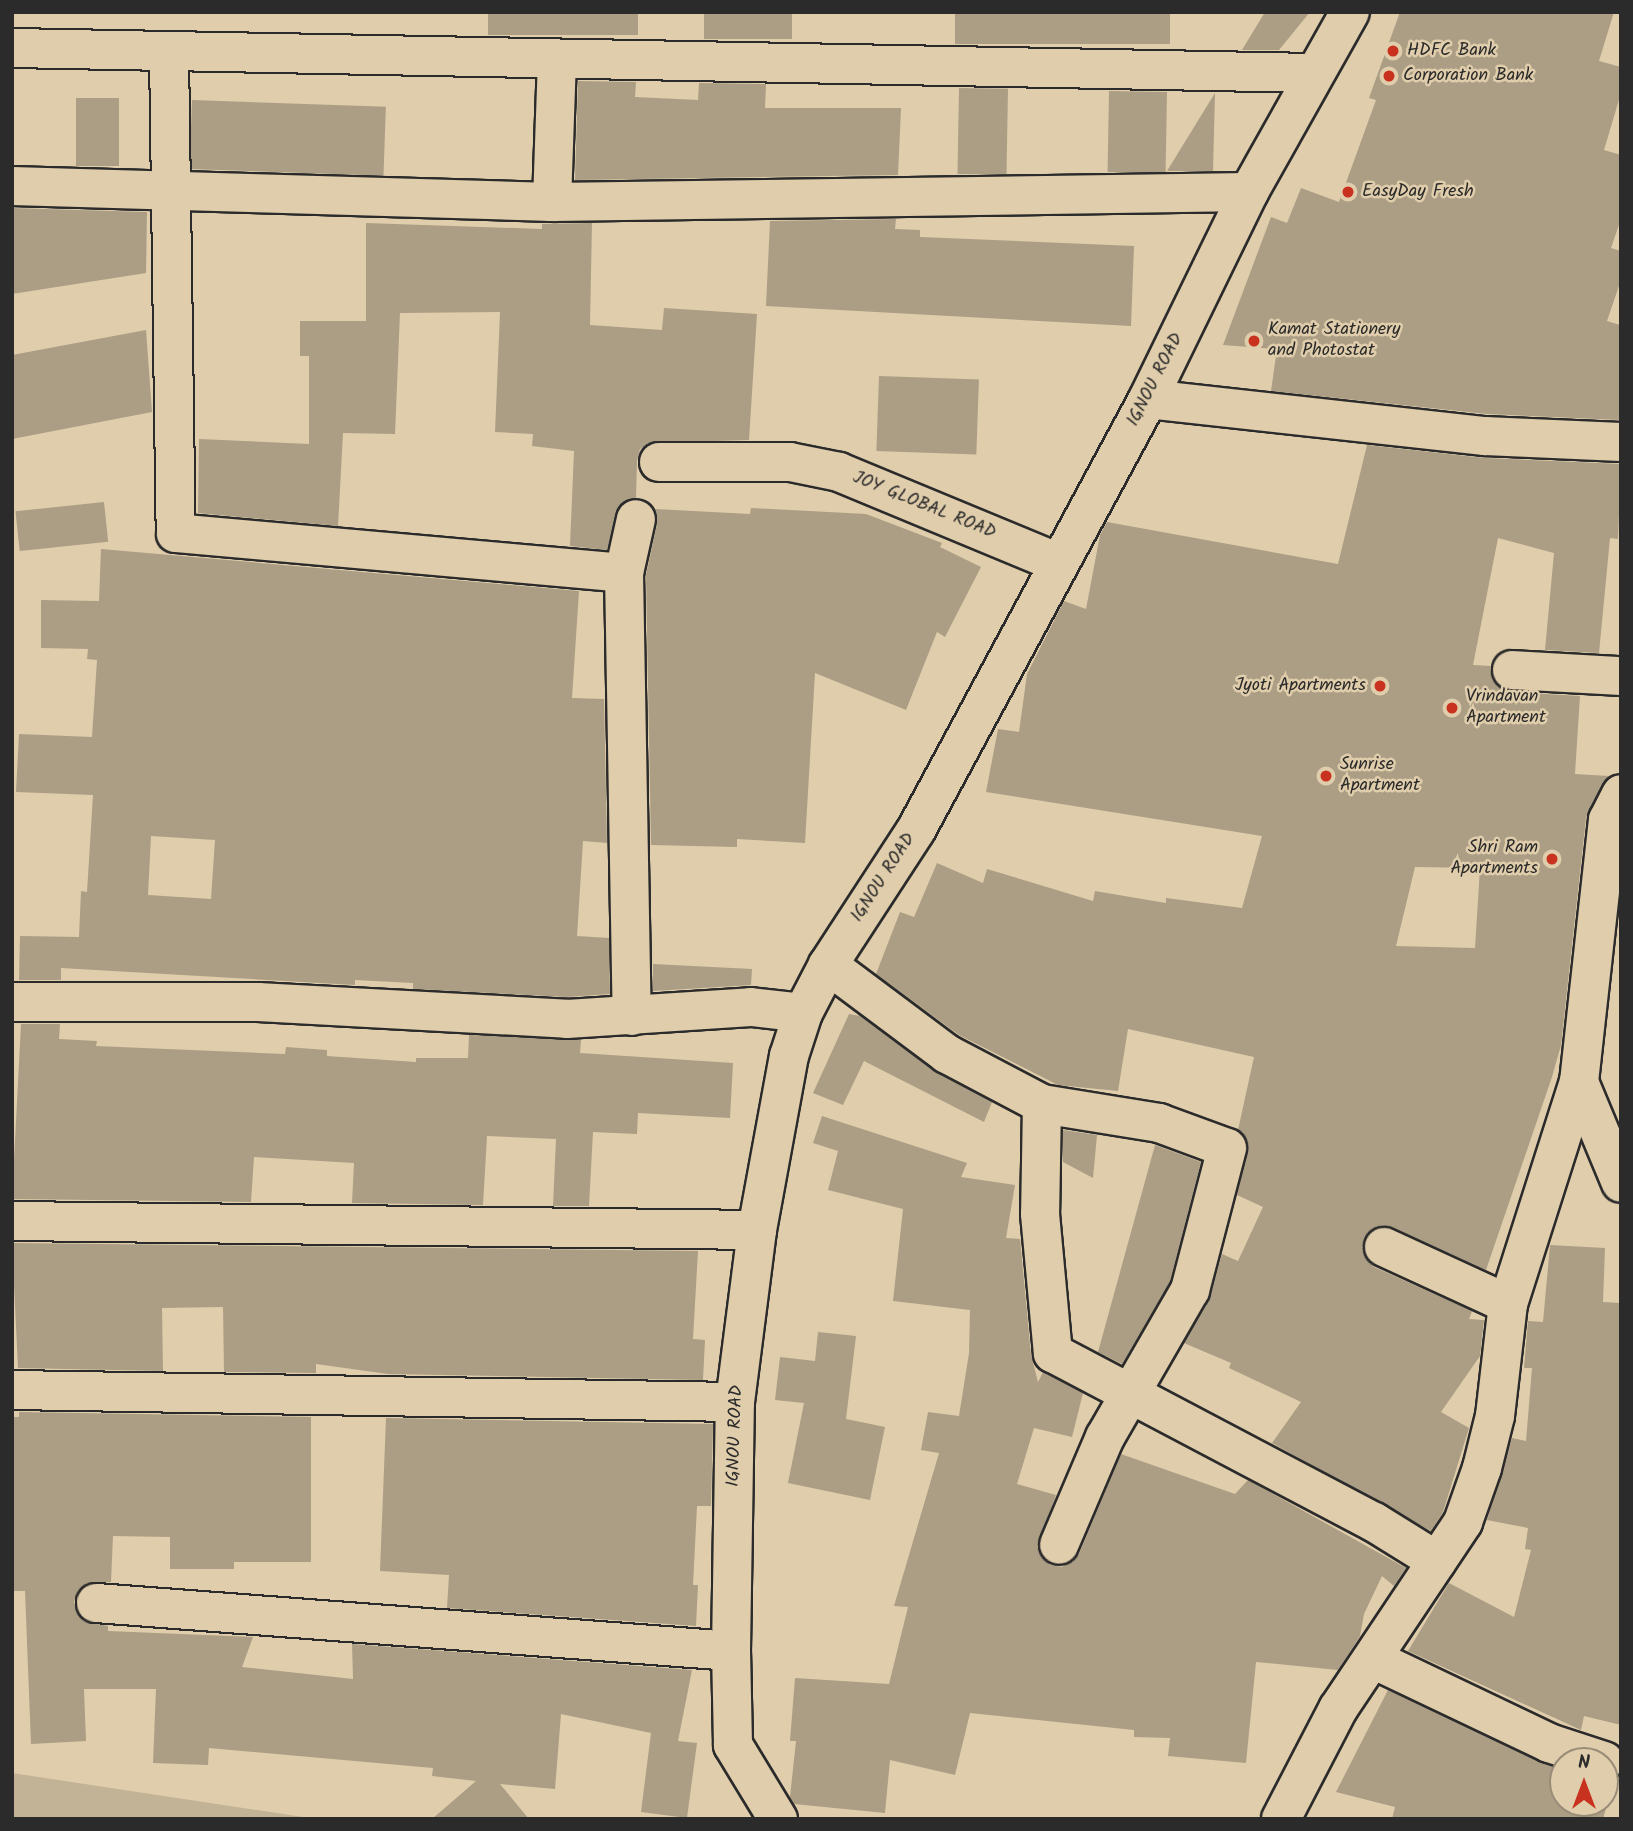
<!DOCTYPE html>
<style>
body{margin:0}
#map{position:relative;width:1633px;height:1831px;overflow:hidden;background:#e0cdab;font-family:Kalam,sans-serif}
div>[style]{position:absolute}
[style*='--x']{left:calc(var(--x)*1px);top:calc(var(--y)*1px);width:calc(var(--w)*1px);rotate:calc(var(--a)*1deg)}
.green>*{inset:0;background:#c2b296}
.building>*{inset:0;background:#ab9e85;transform-origin:0 0}
.roads{filter:drop-shadow(2px 0 #2b2b2b) drop-shadow(-2px 0 #2b2b2b) drop-shadow(0 2px #2b2b2b) drop-shadow(0 -2px #2b2b2b)}
.minor>*{height:38px;margin:-19px;padding:0 19px;transform-origin:19px;border-radius:19px;background:#e0cdab}
.tertiary>*{height:38px;margin:-19px;padding:0 19px;transform-origin:19px;border-radius:19px;background:#e0cdab}
.dots>*{width:19px;height:19px;translate:-50% -50%;box-sizing:border-box;border:4px solid #e0cdab;border-radius:50%}
span{translate:-50% -50%;white-space:nowrap;text-align:center;line-height:1.15;-webkit-text-stroke:5px #e0cdab;paint-order:stroke}
.poi-label{font-size:18px;color:#2b2b2b}
.left{translate:0 -50%;text-align:left}
.right{translate:-100% -50%;text-align:right}
.street-label{font-size:18px;color:#2b2b2b}
.frame{position:absolute;inset:0;border:14px solid #2b2b2b;pointer-events:none}
.north{position:absolute;left:1549px;top:1747px;width:70px;height:70px;box-sizing:border-box;background:#e0cdab;border:2px solid #988c78;border-radius:50%;rotate:0deg;font-size:19px;font-weight:700;line-height:28px;text-align:center;color:#2b2b2b}
.north::after{content:'';display:block;margin:auto;width:24px;height:32px;background:#c8321e;clip-path:polygon(50% 0,100% 100%,50% 72%,0 100%)}
</style>
<div id="map">
<div class="green">
<i style="clip-path:polygon(12px 1773px,316px 1819px,12px 1819px)"></i>
</div>
<div class="building">
<i style="left:488px;top:12px;width:150px;height:23px"></i>
<i style="left:704px;top:12px;width:88px;height:27px"></i>
<i style="left:955px;top:12px;width:215px;height:32px"></i>
<i style="clip-path:polygon(1265px 12px,1310px 12px,1279px 50px,1242px 50px)"></i>
<i style="clip-path:polygon(1400px 12px,1614px 12px,1599px 61px,1621px 67px,1621px 93px,1604px 150px,1621px 155px,1621px 219px,1611px 248px,1621px 251px,1621px 280px,1607px 321px,1620px 325px,1621px 420px,1487px 414px,1271px 391px,1277px 349px,1223px 345px,1271px 217px,1287px 223px,1301px 188px,1339px 202px,1376px 100px,1369px 98px)"></i>
<i style="clip-path:polygon(578px 81px,636px 82px,635px 97px,698px 100px,699px 83px,766px 84px,765px 108px,901px 108px,898px 175px,575px 180px)"></i>
<i style="left:959px;top:88px;width:49px;height:86px;rotate:1deg"></i>
<i style="left:1109px;top:91px;width:58px;height:81px;rotate:1deg"></i>
<i style="clip-path:polygon(1215px 93px,1213px 171px,1167px 171px)"></i>
<i style="left:76px;top:98px;width:43px;height:68px"></i>
<i style="left:192px;top:100px;width:194px;height:69px;rotate:2deg"></i>
<i style="clip-path:polygon(12px 208px,147px 212px,146px 273px,12px 294px)"></i>
<i style="clip-path:polygon(896px 219px,895px 229px,920px 230px,920px 237px,1134px 246px,1131px 326px,766px 306px,770px 221px)"></i>
<i style="clip-path:polygon(366px 223px,542px 229px,542px 224px,592px 223px,590px 325px,662px 330px,664px 308px,757px 314px,749px 440px,648px 443px,640px 449px,637px 461px,636px 498px,619px 505px,607px 550px,570px 546px,574px 451px,532px 446px,533px 434px,495px 432px,500px 312px,400px 313px,395px 434px,343px 433px,338px 526px,198px 513px,199px 439px,309px 444px,309px 356px,300px 356px,300px 321px,366px 321px)"></i>
<i style="clip-path:polygon(146px 330px,152px 412px,12px 439px,12px 355px)"></i>
<i style="left:879px;top:376px;width:100px;height:75px;rotate:2deg"></i>
<i style="clip-path:polygon(evenodd,1367px 445px,1484px 458px,1621px 464px,1618px 539px,1610px 538px,1599px 653px,1545px 650px,1554px 553px,1498px 538px,1473px 665px,1491px 666px,1493px 680px,1510px 692px,1580px 696px,1575px 774px,1609px 776px,1586px 818px,1561px 1045px,1552px 1077px,1486px 1270px,1392px 1227px,1372px 1229px,1364px 1239px,1366px 1259px,1374px 1267px,1472px 1311px,1469px 1319px,1484px 1320px,1480px 1356px,1441px 1412px,1469px 1428px,1443px 1512px,1431px 1531px,1272px 1443px,1301px 1402px,1229px 1368px,1231px 1363px,1184px 1343px,1209px 1301px,1222px 1254px,1238px 1261px,1263px 1207px,1237px 1195px,1248px 1144px,1238px 1130px,1254px 1057px,1128px 1029px,1118px 1091px,1058px 1085px,959px 1035px,876px 974px,900px 912px,914px 917px,937px 863px,983px 883px,987px 869px,1093px 901px,1095px 891px,1166px 903px,1166px 898px,1242px 908px,1262px 836px,986px 792px,998px 729px,1019px 732px,1027px 674px,1064px 601px,1086px 609px,1100px 535px,1107px 522px,1338px 564px,1367px 445px,1415px 867px,1480px 868px,1475px 948px,1396px 946px,1415px 867px)"></i>
<i style="left:104px;top:502px;width:40px;height:89px;rotate:84deg"></i>
<i style="clip-path:polygon(751px 508px,866px 514px,942px 543px,940px 547px,981px 567px,945px 637px,937px 632px,906px 710px,815px 673px,805px 843px,737px 839px,737px 847px,651px 845px,646px 575px,657px 524px,655px 509px,750px 514px)"></i>
<i style="clip-path:polygon(evenodd,101px 549px,579px 591px,572px 698px,604px 699px,607px 843px,583px 841px,577px 936px,609px 938px,610px 994px,567px 997px,413px 989px,413px 983px,355px 980px,355px 985px,61px 968px,61px 980px,19px 980px,20px 936px,79px 937px,81px 891px,87px 892px,93px 795px,16px 792px,19px 734px,92px 737px,97px 660px,87px 659px,88px 649px,41px 648px,41px 600px,99px 601px,101px 549px,151px 836px,215px 840px,211px 899px,148px 895px,151px 836px)"></i>
<i style="clip-path:polygon(653px 964px,752px 969px,751px 985px,653px 991px)"></i>
<i style="clip-path:polygon(849px 1014px,860px 1016px,937px 1073px,992px 1102px,984px 1122px,864px 1061px,843px 1105px,813px 1093px)"></i>
<i style="clip-path:polygon(21px 1024px,60px 1024px,59px 1039px,97px 1041px,96px 1046px,285px 1054px,286px 1047px,327px 1050px,327px 1056px,416px 1062px,416px 1058px,468px 1058px,469px 1035px,581px 1040px,580px 1053px,733px 1063px,730px 1118px,638px 1113px,637px 1134px,593px 1132px,589px 1206px,553px 1206px,556px 1139px,487px 1136px,483px 1205px,352px 1203px,354px 1163px,254px 1157px,251px 1202px,12px 1199px)"></i>
<i style="clip-path:polygon(822px 1116px,967px 1163px,961px 1177px,1015px 1185px,1006px 1238px,1020px 1239px,1031px 1355px,1038px 1382px,1043px 1372px,1083px 1393px,1072px 1437px,1034px 1428px,1017px 1484px,1056px 1495px,1037px 1547px,1050px 1565px,1062px 1567px,1079px 1554px,1121px 1454px,1235px 1494px,1248px 1480px,1406px 1568px,1394px 1586px,1382px 1576px,1364px 1614px,1360px 1636px,1338px 1670px,1256px 1662px,1246px 1763px,1168px 1756px,1170px 1738px,1134px 1737px,1134px 1730px,970px 1713px,955px 1775px,890px 1760px,885px 1813px,794px 1804px,790px 1797px,796px 1741px,790px 1741px,795px 1678px,889px 1684px,908px 1607px,894px 1606px,939px 1453px,921px 1450px,928px 1412px,959px 1416px,969px 1353px,970px 1310px,893px 1301px,903px 1209px,828px 1190px,838px 1151px,813px 1143px)"></i>
<i style="clip-path:polygon(1063px 1130px,1097px 1135px,1093px 1178px,1063px 1162px)"></i>
<i style="clip-path:polygon(1155px 1145px,1201px 1162px,1170px 1282px,1122px 1364px,1098px 1352px)"></i>
<i style="clip-path:polygon(12px 1243px,698px 1251px,693px 1339px,705px 1340px,703px 1380px,388px 1374px,316px 1364px,316px 1373px,224px 1372px,223px 1307px,162px 1308px,163px 1371px,18px 1368px)"></i>
<i style="clip-path:polygon(1550px 1245px,1605px 1248px,1603px 1302px,1621px 1303px,1621px 1725px,1584px 1716px,1581px 1730px,1408px 1651px,1449px 1583px,1514px 1617px,1531px 1550px,1525px 1549px,1528px 1528px,1487px 1520px,1512px 1438px,1526px 1441px,1532px 1368px,1524px 1368px,1528px 1321px,1543px 1322px)"></i>
<i style="clip-path:polygon(818px 1332px,856px 1336px,846px 1419px,885px 1427px,870px 1500px,788px 1483px,804px 1403px,775px 1400px,780px 1357px,815px 1361px)"></i>
<i style="clip-path:polygon(19px 1412px,311px 1417px,311px 1562px,234px 1562px,234px 1569px,170px 1569px,170px 1537px,113px 1536px,111px 1582px,87px 1583px,78px 1591px,74px 1602px,83px 1621px,108px 1626px,108px 1631px,253px 1637px,242px 1667px,353px 1679px,352px 1644px,692px 1670px,678px 1741px,697px 1743px,687px 1818px,641px 1812px,651px 1733px,561px 1714px,555px 1789px,500px 1784px,529px 1819px,432px 1819px,476px 1781px,432px 1776px,433px 1768px,209px 1748px,208px 1765px,153px 1763px,156px 1689px,84px 1689px,86px 1741px,31px 1744px,25px 1591px,12px 1591px,12px 1417px,19px 1417px)"></i>
<i style="clip-path:polygon(386px 1418px,713px 1424px,711px 1506px,697px 1506px,693px 1585px,698px 1585px,696px 1626px,447px 1608px,449px 1575px,380px 1571px)"></i>
<i style="clip-path:polygon(1388px 1690px,1563px 1771px,1563px 1803px,1605px 1803px,1605px 1788px,1611px 1790px,1603px 1819px,1392px 1819px,1395px 1807px,1336px 1792px)"></i>
</div>
<div class="roads">
<div class="minor">
<i style="--x:12;--y:48;--w:1301;--a:1.1"></i>
<i style="--x:169;--y:52;--w:481;--a:89.2"></i>
<i style="--x:176;--y:533;--w:450;--a:5.1"></i>
<i style="--x:624;--y:573;--w:443;--a:89"></i>
<i style="--x:12;--y:186;--w:540;--a:1.7"></i>
<i style="--x:552;--y:202;--w:697;--a:-0.82"></i>
<i style="--x:552;--y:202;--w:142;--a:-88"></i>
<i style="--x:1148;--y:399;--w:339;--a:6.3"></i>
<i style="--x:1485;--y:436;--w:136;--a:2.5"></i>
<i style="--x:659;--y:462;--w:131;--a:0"></i>
<i style="--x:790;--y:462;--w:50;--a:11.5"></i>
<i style="--x:839;--y:472;--w:238;--a:22.5"></i>
<i style="--x:624;--y:573;--w:55;--a:-77.5"></i>
<i style="--x:1512;--y:670;--w:109;--a:3.2"></i>
<i style="--x:828;--y:965;--w:149;--a:36.8"></i>
<i style="--x:947;--y:1054;--w:107;--a:27.8"></i>
<i style="--x:1042;--y:1104;--w:119;--a:9.2"></i>
<i style="--x:1159;--y:1123;--w:72;--a:20.2"></i>
<i style="--x:1227;--y:1148;--w:147;--a:104.6"></i>
<i style="--x:1190;--y:1290;--w:170;--a:120"></i>
<i style="--x:1105;--y:1437;--w:117;--a:113.1"></i>
<i style="--x:12;--y:1002;--w:246;--a:0"></i>
<i style="--x:258;--y:1002;--w:309;--a:3.1"></i>
<i style="--x:567;--y:1019;--w:184;--a:-3.7"></i>
<i style="--x:751;--y:1007;--w:52;--a:6.6"></i>
<i style="--x:1579;--y:1082;--w:109;--a:67.4"></i>
<i style="--x:1042;--y:1104;--w:110;--a:91"></i>
<i style="--x:1040;--y:1214;--w:140;--a:84.7"></i>
<i style="--x:1053;--y:1353;--w:363;--a:27.8"></i>
<i style="--x:1374;--y:1522;--w:74;--a:31.8"></i>
<i style="--x:12;--y:1221;--w:745;--a:0.69"></i>
<i style="--x:1384;--y:1247;--w:136;--a:24.7"></i>
<i style="--x:12;--y:1390;--w:723;--a:0.95"></i>
<i style="--x:96;--y:1603;--w:637;--a:4.32"></i>
<i style="--x:1373;--y:1659;--w:195;--a:25.5"></i>
<i style="--x:1549;--y:1743;--w:58;--a:18.1"></i>
<i style="--x:1281;--y:1819;--w:124;--a:-62.6"></i>
<i style="--x:1338;--y:1709;--w:225;--a:-56.2"></i>
<i style="--x:1463;--y:1522;--w:57;--a:-70.6"></i>
<i style="--x:1482;--y:1468;--w:54;--a:-76"></i>
<i style="--x:1495;--y:1416;--w:113;--a:-83.4"></i>
<i style="--x:1508;--y:1304;--w:233;--a:-72.3"></i>
<i style="--x:1579;--y:1082;--w:264;--a:-83.7"></i>
<i style="--x:1608;--y:820;--w:29;--a:-63"></i>
</div>
<div class="tertiary">
<i style="--x:778;--y:1819;--w:87;--a:-121.3"></i>
<i style="--x:733;--y:1745;--w:94;--a:-91.2"></i>
<i style="--x:731;--y:1651;--w:249;--a:-89.1"></i>
<i style="--x:735;--y:1402;--w:173;--a:-82.7"></i>
<i style="--x:757;--y:1230;--w:177;--a:-79.6"></i>
<i style="--x:789;--y:1056;--w:45;--a:-72"></i>
<i style="--x:803;--y:1013;--w:54;--a:-62.5"></i>
<i style="--x:828;--y:965;--w:161;--a:-56.9"></i>
<i style="--x:916;--y:830;--w:489;--a:-61.7"></i>
<i style="--x:1148;--y:399;--w:230;--a:-64"></i>
<i style="--x:1249;--y:192;--w:206;--a:-60.7"></i>
</div>
</div>
<div class="dots">
<i style="left:1393px;top:51px;background:#c8321e"></i>
<i style="left:1389px;top:76px;background:#c8321e"></i>
<i style="left:1348px;top:192px;background:#c8321e"></i>
<i style="left:1254px;top:341px;background:#c8321e"></i>
<i style="left:1380px;top:686px;background:#c8321e"></i>
<i style="left:1452px;top:708px;background:#c8321e"></i>
<i style="left:1326px;top:776px;background:#c8321e"></i>
<i style="left:1552px;top:859px;background:#c8321e"></i>
</div>
<div class="poi-label">
<span class="left" style="left:1407px;top:51px">HDFC Bank</span>
<span class="left" style="left:1403px;top:76px">Corporation Bank</span>
<span class="left" style="left:1362px;top:192px">EasyDay Fresh</span>
<span class="left" style="left:1268px;top:341px">Kamat Stationery<br>and Photostat</span>
<span class="right" style="left:1366px;top:686px">Jyoti Apartments</span>
<span class="left" style="left:1466px;top:708px">Vrindavan<br>Apartment</span>
<span class="left" style="left:1340px;top:776px">Sunrise<br>Apartment</span>
<span class="right" style="left:1538px;top:859px">Shri Ram<br>Apartments</span>
</div>
<div class="street-label">
<span style="left:1156px;top:380px;rotate:-63deg">IGNOU ROAD</span>
<span style="left:924px;top:506px;rotate:22deg">JOY GLOBAL ROAD</span>
<span style="left:884px;top:878px;rotate:-57deg">IGNOU ROAD</span>
<span style="left:736px;top:1436px;rotate:-88deg">IGNOU ROAD</span>
</div>
<div class="frame"></div>
<div class="north">N</div>
</div>
